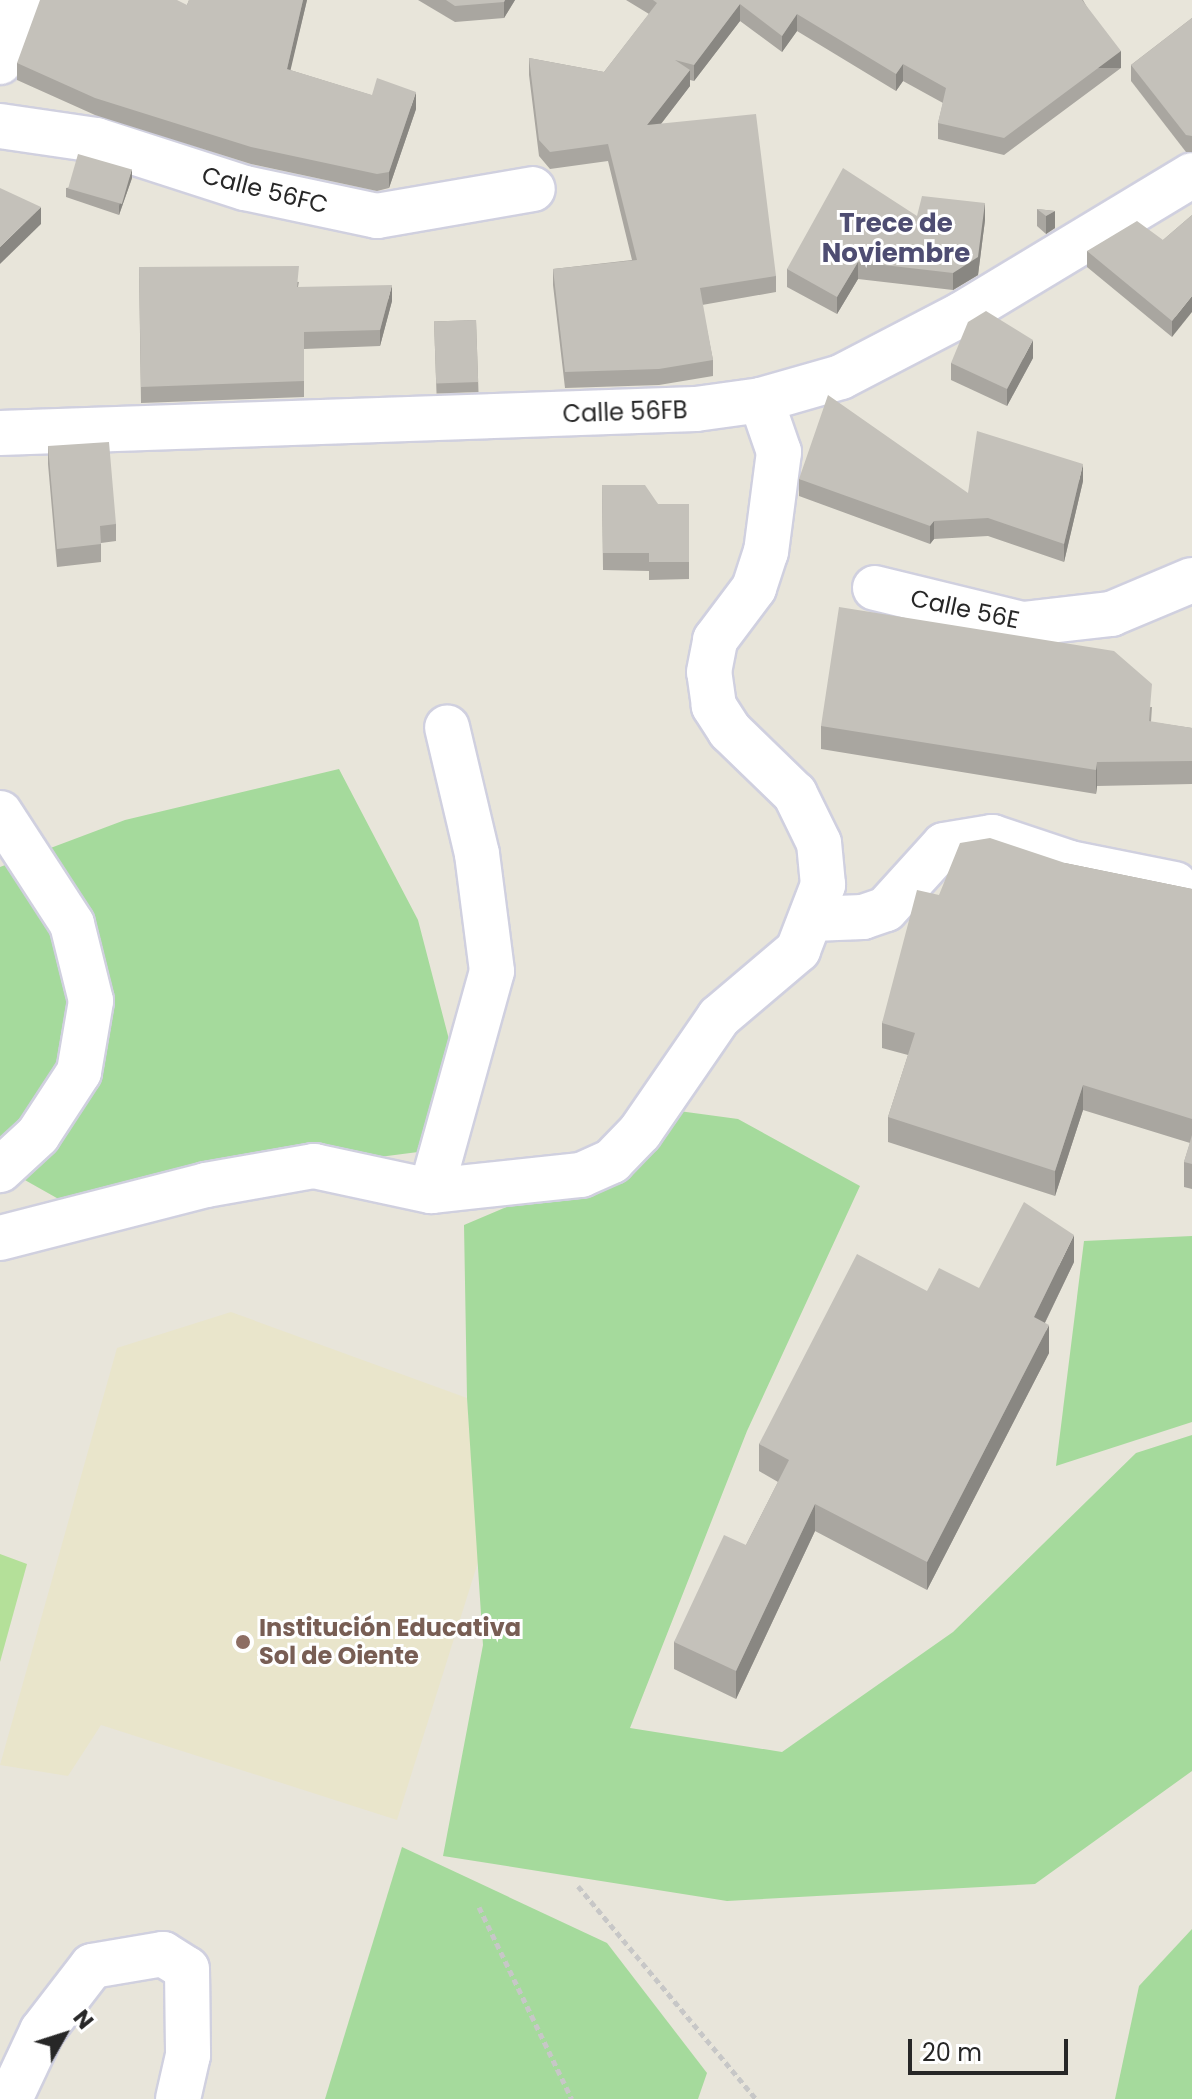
<!DOCTYPE html>
<meta charset="utf-8">
<style>
body{margin:0}
#map{position:relative;width:1192px;height:2099px;overflow:hidden;background:#e8e5da;font-family:Poppins,sans-serif}
div>[style]{position:absolute}
[style*='--x']{left:calc(var(--x)*1px);top:calc(var(--y)*1px);width:calc(var(--w)*1px);rotate:calc(var(--a)*1deg)}
.education>*{inset:0;background:#e9e5cb}
.green>*{inset:0;background:#a5da9c}
.pitch>*{inset:0;background:#b4e099}
.path>*{height:5px;margin-top:-2.5px;transform-origin:0;background:repeating-linear-gradient(90deg,#c7c7c7 0 6px,transparent 0 10px)}
.roads{filter:drop-shadow(2px 0 #d0d0df) drop-shadow(-2px 0 #d0d0df) drop-shadow(0 2px #d0d0df) drop-shadow(0 -2px #d0d0df)}
.minor>*{height:44px;margin:-22px;padding:0 22px;transform-origin:22px;border-radius:22px;background:#fff}
.wall>*{inset:0;background:#a9a6a0;transform-origin:0 0}
.shaded-wall>*{inset:0;background:#898782;transform-origin:0 0}
.building>*{inset:0;background:#c4c1ba;transform-origin:0 0}
.dots>*{width:22px;height:22px;translate:-50% -50%;box-sizing:border-box;border:4px solid #fff;border-radius:50%}
span{translate:-50% -50%;white-space:nowrap;text-align:center;line-height:1.15;-webkit-text-stroke:6px #fff;paint-order:stroke}
.street-label{font-size:24px;color:#272727}
.education-label{font-size:24px;color:#785e54;font-weight:700}
.left{translate:0 -50%;text-align:left}
.neighbourhood-label{font-size:26px;color:#4e4d72;font-weight:700}
.north{position:absolute;left:24px;top:1995px;width:80px;height:80px;-webkit-text-stroke:6px #fff;paint-order:stroke;rotate:51deg;font-size:22px;font-weight:700;line-height:32px;text-align:center;color:#272727}
.north::after{content:'';display:block;margin:auto;width:28px;height:36px;background:#272727;clip-path:polygon(50% 0,100% 100%,50% 72%,0 100%)}
.scale{position:absolute;left:908px;top:2039px;width:160px;height:36px;box-sizing:border-box;border:4px solid #272727;border-top:0;padding-left:10px;font-size:24px;line-height:28px;white-space:nowrap;color:#272727;-webkit-text-stroke:6px #fff;paint-order:stroke}
</style>
<div id="map">
<div class="education">
<i style="clip-path:polygon(231px 1312px,467px 1398px,479px 1559px,397px 1820px,101px 1725px,68px 1776px,0 1765px,117px 1348px)"></i>
</div>
<div class="green">
<i style="clip-path:polygon(339px 769px,418px 920px,452px 1051px,418px 1152px,302px 1167px,94px 1219px,0 1166px,0 867px,125px 820px)"></i>
<i style="clip-path:polygon(642px 1106px,738px 1119px,860px 1186px,747px 1431px,630px 1728px,782px 1752px,953px 1632px,1136px 1453px,1192px 1435px,1192px 1771px,1035px 1884px,727px 1901px,443px 1856px,483px 1645px,467px 1398px,464px 1225px,606px 1165px)"></i>
<i style="clip-path:polygon(1192px 1236px,1192px 1422px,1056px 1466px,1084px 1241px)"></i>
<i style="clip-path:polygon(402px 1847px,607px 1943px,707px 2073px,698px 2099px,325px 2099px)"></i>
<i style="clip-path:polygon(1192px 1929px,1192px 2099px,1115px 2099px,1139px 1986px)"></i>
</div>
<div class="pitch">
<i style="clip-path:polygon(0 1554px,27px 1564px,0 1662px)"></i>
</div>
<div class="path">
<i style="--x:578;--y:1886;--w:278;--a:50.1"></i>
<i style="--x:479;--y:1907;--w:213;--a:64.2"></i>
</div>
<div class="roads">
<div class="minor">
<i style="--x:0;--y:62;--w:65;--a:-73"></i>
<i style="--x:0;--y:126;--w:97;--a:8.3"></i>
<i style="--x:96;--y:140;--w:157;--a:17.9"></i>
<i style="--x:245;--y:188;--w:135;--a:12"></i>
<i style="--x:377;--y:216;--w:158;--a:-9.8"></i>
<i style="--x:0;--y:433;--w:696;--a:-1.97"></i>
<i style="--x:696;--y:409;--w:66;--a:-7.9"></i>
<i style="--x:761;--y:400;--w:83;--a:-16"></i>
<i style="--x:841;--y:377;--w:136;--a:-27.5"></i>
<i style="--x:962;--y:314;--w:269;--a:-31.1"></i>
<i style="--x:875;--y:588;--w:152;--a:13.7"></i>
<i style="--x:1023;--y:624;--w:89;--a:-6.5"></i>
<i style="--x:1111;--y:614;--w:88;--a:-22.8"></i>
<i style="--x:0;--y:813;--w:132;--a:57"></i>
<i style="--x:72;--y:924;--w:79;--a:76.1"></i>
<i style="--x:91;--y:1001;--w:72;--a:99.6"></i>
<i style="--x:79;--y:1072;--w:75;--a:123.1"></i>
<i style="--x:38;--y:1135;--w:52;--a:137.4"></i>
<i style="--x:812;--y:919;--w:51;--a:-2.2"></i>
<i style="--x:863;--y:917;--w:24;--a:-19"></i>
<i style="--x:886;--y:909;--w:86;--a:-47.8"></i>
<i style="--x:944;--y:845;--w:49;--a:-9.5"></i>
<i style="--x:992;--y:837;--w:82;--a:18.4"></i>
<i style="--x:1070;--y:863;--w:107;--a:11.3"></i>
<i style="--x:431;--y:1191;--w:228;--a:-74.5"></i>
<i style="--x:492;--y:971;--w:118;--a:-97.3"></i>
<i style="--x:477;--y:854;--w:130;--a:-103.3"></i>
<i style="--x:0;--y:1238;--w:213;--a:-14.4"></i>
<i style="--x:206;--y:1185;--w:110;--a:-10"></i>
<i style="--x:314;--y:1166;--w:120;--a:12.1"></i>
<i style="--x:431;--y:1191;--w:151;--a:-6.1"></i>
<i style="--x:581;--y:1175;--w:34;--a:-24"></i>
<i style="--x:612;--y:1161;--w:40;--a:-46"></i>
<i style="--x:640;--y:1132;--w:140;--a:-55.5"></i>
<i style="--x:719;--y:1017;--w:104;--a:-40.3"></i>
<i style="--x:798;--y:950;--w:70;--a:-69"></i>
<i style="--x:823;--y:885;--w:42;--a:-95.4"></i>
<i style="--x:819;--y:843;--w:55;--a:-116.1"></i>
<i style="--x:795;--y:794;--w:91;--a:-135.9"></i>
<i style="--x:730;--y:731;--w:30;--a:-123"></i>
<i style="--x:714;--y:706;--w:34;--a:-98"></i>
<i style="--x:709;--y:672;--w:33;--a:-79"></i>
<i style="--x:715;--y:640;--w:65;--a:-53.1"></i>
<i style="--x:754;--y:588;--w:38;--a:-72"></i>
<i style="--x:766;--y:552;--w:101;--a:-82.6"></i>
<i style="--x:779;--y:452;--w:55;--a:-109.1"></i>
<i style="--x:10;--y:2099;--w:75;--a:-64.8"></i>
<i style="--x:42;--y:2031;--w:82;--a:-52.4"></i>
<i style="--x:92;--y:1966;--w:72;--a:-9.6"></i>
<i style="--x:163;--y:1954;--w:28;--a:32"></i>
<i style="--x:187;--y:1969;--w:86;--a:89.3"></i>
<i style="--x:188;--y:2055;--w:45;--a:102.8"></i>
</div>
</div>
<div class="wall">
<i style="clip-path:polygon(189px 0,307px 0,290px 70px,416px 109px,389px 188px,377px 191px,251px 164px,95px 115px,17px 80px,17px 63px,187px 5px)"></i>
<i style="clip-path:polygon(418px 0,515px 0,504px 18px,455px 22px)"></i>
<i style="clip-path:polygon(626px 0,1083px 0,1121px 68px,1004px 155px,938px 139px,938px 123px,943px 103px,903px 81px,896px 91px,797px 31px,782px 52px,740px 21px,694px 81px,690px 80px,690px 86px,661px 124px,776px 276px,776px 292px,702px 305px,713px 360px,713px 376px,659px 385px,565px 388px,553px 285px,553px 269px,632px 260px,608px 161px,550px 169px,539px 156px,529px 75px,529px 58px,604px 72px,649px 14px)"></i>
<i style="clip-path:polygon(1192px 18px,1192px 152px,1186px 152px,1131px 81px,1131px 65px)"></i>
<i style="clip-path:polygon(132px 178px,119px 215px,66px 197px,66px 188px)"></i>
<i style="clip-path:polygon(1037px 209px,1055px 211px,1055px 228px,1046px 234px,1037px 226px)"></i>
<i style="clip-path:polygon(1192px 215px,1172px 337px,1087px 267px,1087px 251px,1163px 240px)"></i>
<i style="clip-path:polygon(917px 216px,985px 220px,978px 275px,953px 290px,858px 279px,837px 314px,787px 287px,787px 269px)"></i>
<i style="clip-path:polygon(139px 267px,299px 282px,298px 287px,392px 301px,380px 346px,304px 349px,304px 397px,141px 403px)"></i>
<i style="left:476px;top:320px;width:72px;height:42px;rotate:88deg"></i>
<i style="clip-path:polygon(1033px 358px,1007px 406px,951px 380px,951px 363px)"></i>
<i style="clip-path:polygon(48px 446px,116px 524px,116px 541px,101px 543px,101px 562px,57px 567px,48px 464px)"></i>
<i style="clip-path:polygon(799px 479px,968px 493px,1083px 481px,1064px 562px,988px 536px,934px 539px,930px 544px,799px 496px)"></i>
<i style="clip-path:polygon(602px 485px,658px 504px,689px 504px,689px 579px,649px 580px,649px 571px,603px 570px)"></i>
<i style="clip-path:polygon(1152px 707px,1151px 722px,1192px 728px,1192px 784px,1097px 786px,1096px 794px,821px 749px,821px 726px)"></i>
<i style="clip-path:polygon(1065px 863px,1192px 889px,1192px 1189px,1184px 1187px,1184px 1162px,1190px 1143px,1083px 1110px,1055px 1196px,888px 1142px,888px 1117px,908px 1055px,882px 1048px,882px 1023px,939px 895px)"></i>
<i style="clip-path:polygon(1074px 1262px,1045px 1323px,1049px 1353px,927px 1590px,815px 1531px,736px 1699px,674px 1669px,674px 1642px,746px 1545px,778px 1482px,759px 1471px,759px 1444px,927px 1291px,979px 1288px)"></i>
</div>
<div class="shaded-wall">
<i style="clip-path:polygon(303px 0,307px 0,287px 85px,287px 69px)"></i>
<i style="clip-path:polygon(505px 0,515px 0,504px 18px,504px 2px)"></i>
<i style="clip-path:polygon(740px 4px,740px 21px,694px 81px,694px 65px)"></i>
<i style="clip-path:polygon(797px 14px,797px 31px,782px 52px,782px 36px)"></i>
<i style="left:1121px;top:51px;width:17px;height:146px;rotate:90deg"></i>
<i style="clip-path:polygon(903px 64px,903px 81px,896px 91px,896px 74px)"></i>
<i style="clip-path:polygon(690px 70px,690px 86px,647px 142px,647px 125px)"></i>
<i style="clip-path:polygon(416px 92px,416px 109px,389px 188px,389px 172px)"></i>
<i style="clip-path:polygon(132px 169px,132px 178px,119px 215px,119px 206px)"></i>
<i style="clip-path:polygon(985px 203px,985px 220px,978px 275px,953px 290px,953px 273px)"></i>
<i style="clip-path:polygon(41px 207px,41px 224px,0 264px,0 247px)"></i>
<i style="clip-path:polygon(1055px 211px,1055px 228px,1046px 234px,1046px 216px)"></i>
<i style="clip-path:polygon(858px 262px,858px 279px,837px 314px,837px 297px)"></i>
<i style="clip-path:polygon(392px 285px,392px 301px,380px 346px,380px 330px)"></i>
<i style="clip-path:polygon(1192px 296px,1192px 312px,1172px 337px,1172px 321px)"></i>
<i style="clip-path:polygon(1033px 340px,1033px 358px,1007px 406px,1007px 389px)"></i>
<i style="clip-path:polygon(1083px 464px,1083px 481px,1064px 562px,1064px 544px)"></i>
<i style="clip-path:polygon(934px 521px,934px 539px,930px 544px,930px 526px)"></i>
<i style="clip-path:polygon(1097px 762px,1097px 786px,1096px 794px,1096px 770px)"></i>
<i style="clip-path:polygon(1083px 1085px,1083px 1110px,1055px 1196px,1055px 1171px)"></i>
<i style="clip-path:polygon(1074px 1235px,1074px 1262px,1034px 1345px,1034px 1317px)"></i>
<i style="clip-path:polygon(1049px 1325px,1049px 1353px,927px 1590px,927px 1562px)"></i>
<i style="clip-path:polygon(815px 1504px,815px 1531px,736px 1699px,736px 1671px)"></i>
</div>
<div class="building">
<i style="clip-path:polygon(40px 0,177px 0,187px 5px,189px 0,303px 0,287px 69px,372px 95px,377px 78px,416px 92px,389px 172px,377px 174px,251px 147px,95px 98px,17px 63px)"></i>
<i style="clip-path:polygon(446px 0,505px 0,504px 2px,455px 6px)"></i>
<i style="clip-path:polygon(653px 0,1082px 0,1121px 51px,1004px 138px,938px 123px,946px 88px,903px 64px,896px 74px,797px 14px,782px 36px,740px 4px,694px 65px,675px 60px,690px 70px,647px 125px,756px 114px,776px 276px,700px 288px,713px 360px,659px 369px,565px 372px,553px 269px,637px 260px,608px 144px,550px 152px,539px 140px,529px 58px,604px 72px,657px 3px)"></i>
<i style="clip-path:polygon(1192px 18px,1192px 136px,1186px 135px,1131px 65px)"></i>
<i style="left:78px;top:154px;width:56px;height:36px;rotate:16deg"></i>
<i style="clip-path:polygon(843px 168px,917px 216px,922px 196px,985px 203px,978px 257px,953px 273px,858px 262px,837px 297px,787px 269px)"></i>
<i style="clip-path:polygon(0 188px,41px 207px,0 247px)"></i>
<i style="clip-path:polygon(1037px 209px,1055px 211px,1046px 216px)"></i>
<i style="clip-path:polygon(1192px 215px,1192px 296px,1172px 321px,1087px 251px,1137px 221px,1163px 240px)"></i>
<i style="clip-path:polygon(299px 266px,297px 287px,392px 285px,380px 330px,304px 332px,304px 381px,141px 387px,139px 267px)"></i>
<i style="clip-path:polygon(986px 311px,1033px 340px,1007px 389px,951px 363px,968px 322px)"></i>
<i style="left:476px;top:320px;width:62px;height:42px;rotate:88deg"></i>
<i style="clip-path:polygon(828px 395px,968px 493px,977px 431px,1083px 464px,1064px 544px,988px 518px,934px 521px,930px 526px,799px 479px)"></i>
<i style="clip-path:polygon(109px 442px,116px 524px,100px 526px,101px 544px,57px 549px,48px 446px)"></i>
<i style="clip-path:polygon(602px 485px,645px 485px,658px 504px,689px 504px,689px 562px,649px 562px,649px 553px,603px 553px)"></i>
<i style="clip-path:polygon(839px 607px,1114px 651px,1152px 684px,1149px 721px,1192px 728px,1192px 761px,1097px 762px,1096px 770px,821px 726px)"></i>
<i style="clip-path:polygon(990px 838px,1065px 863px,1192px 889px,1192px 1119px,1083px 1085px,1055px 1171px,888px 1117px,915px 1033px,882px 1023px,917px 890px,939px 895px,960px 843px)"></i>
<i style="clip-path:polygon(1192px 1135px,1192px 1164px,1184px 1162px)"></i>
<i style="clip-path:polygon(1024px 1202px,1074px 1235px,1034px 1317px,1049px 1325px,927px 1562px,815px 1504px,736px 1671px,674px 1642px,724px 1535px,746px 1545px,789px 1460px,759px 1444px,857px 1254px,927px 1291px,939px 1268px,979px 1288px)"></i>
</div>
<div class="dots">
<i style="left:243px;top:1642px;background:#8d6e63"></i>
</div>
<div class="street-label">
<span style="left:265px;top:190px;rotate:14deg">Calle 56FC</span>
<span style="left:625px;top:412px;rotate:-2deg">Calle 56FB</span>
<span style="left:965px;top:609px;rotate:12deg">Calle 56E</span>
</div>
<div class="education-label">
<span class="left" style="left:259px;top:1642px">Institución Educativa<br>Sol de Oiente</span>
</div>
<div class="neighbourhood-label">
<span style="left:896px;top:239px">Trece de<br>Noviembre</span>
</div>
<div class="north">N</div>
<div class="scale">20 m</div>
</div>
